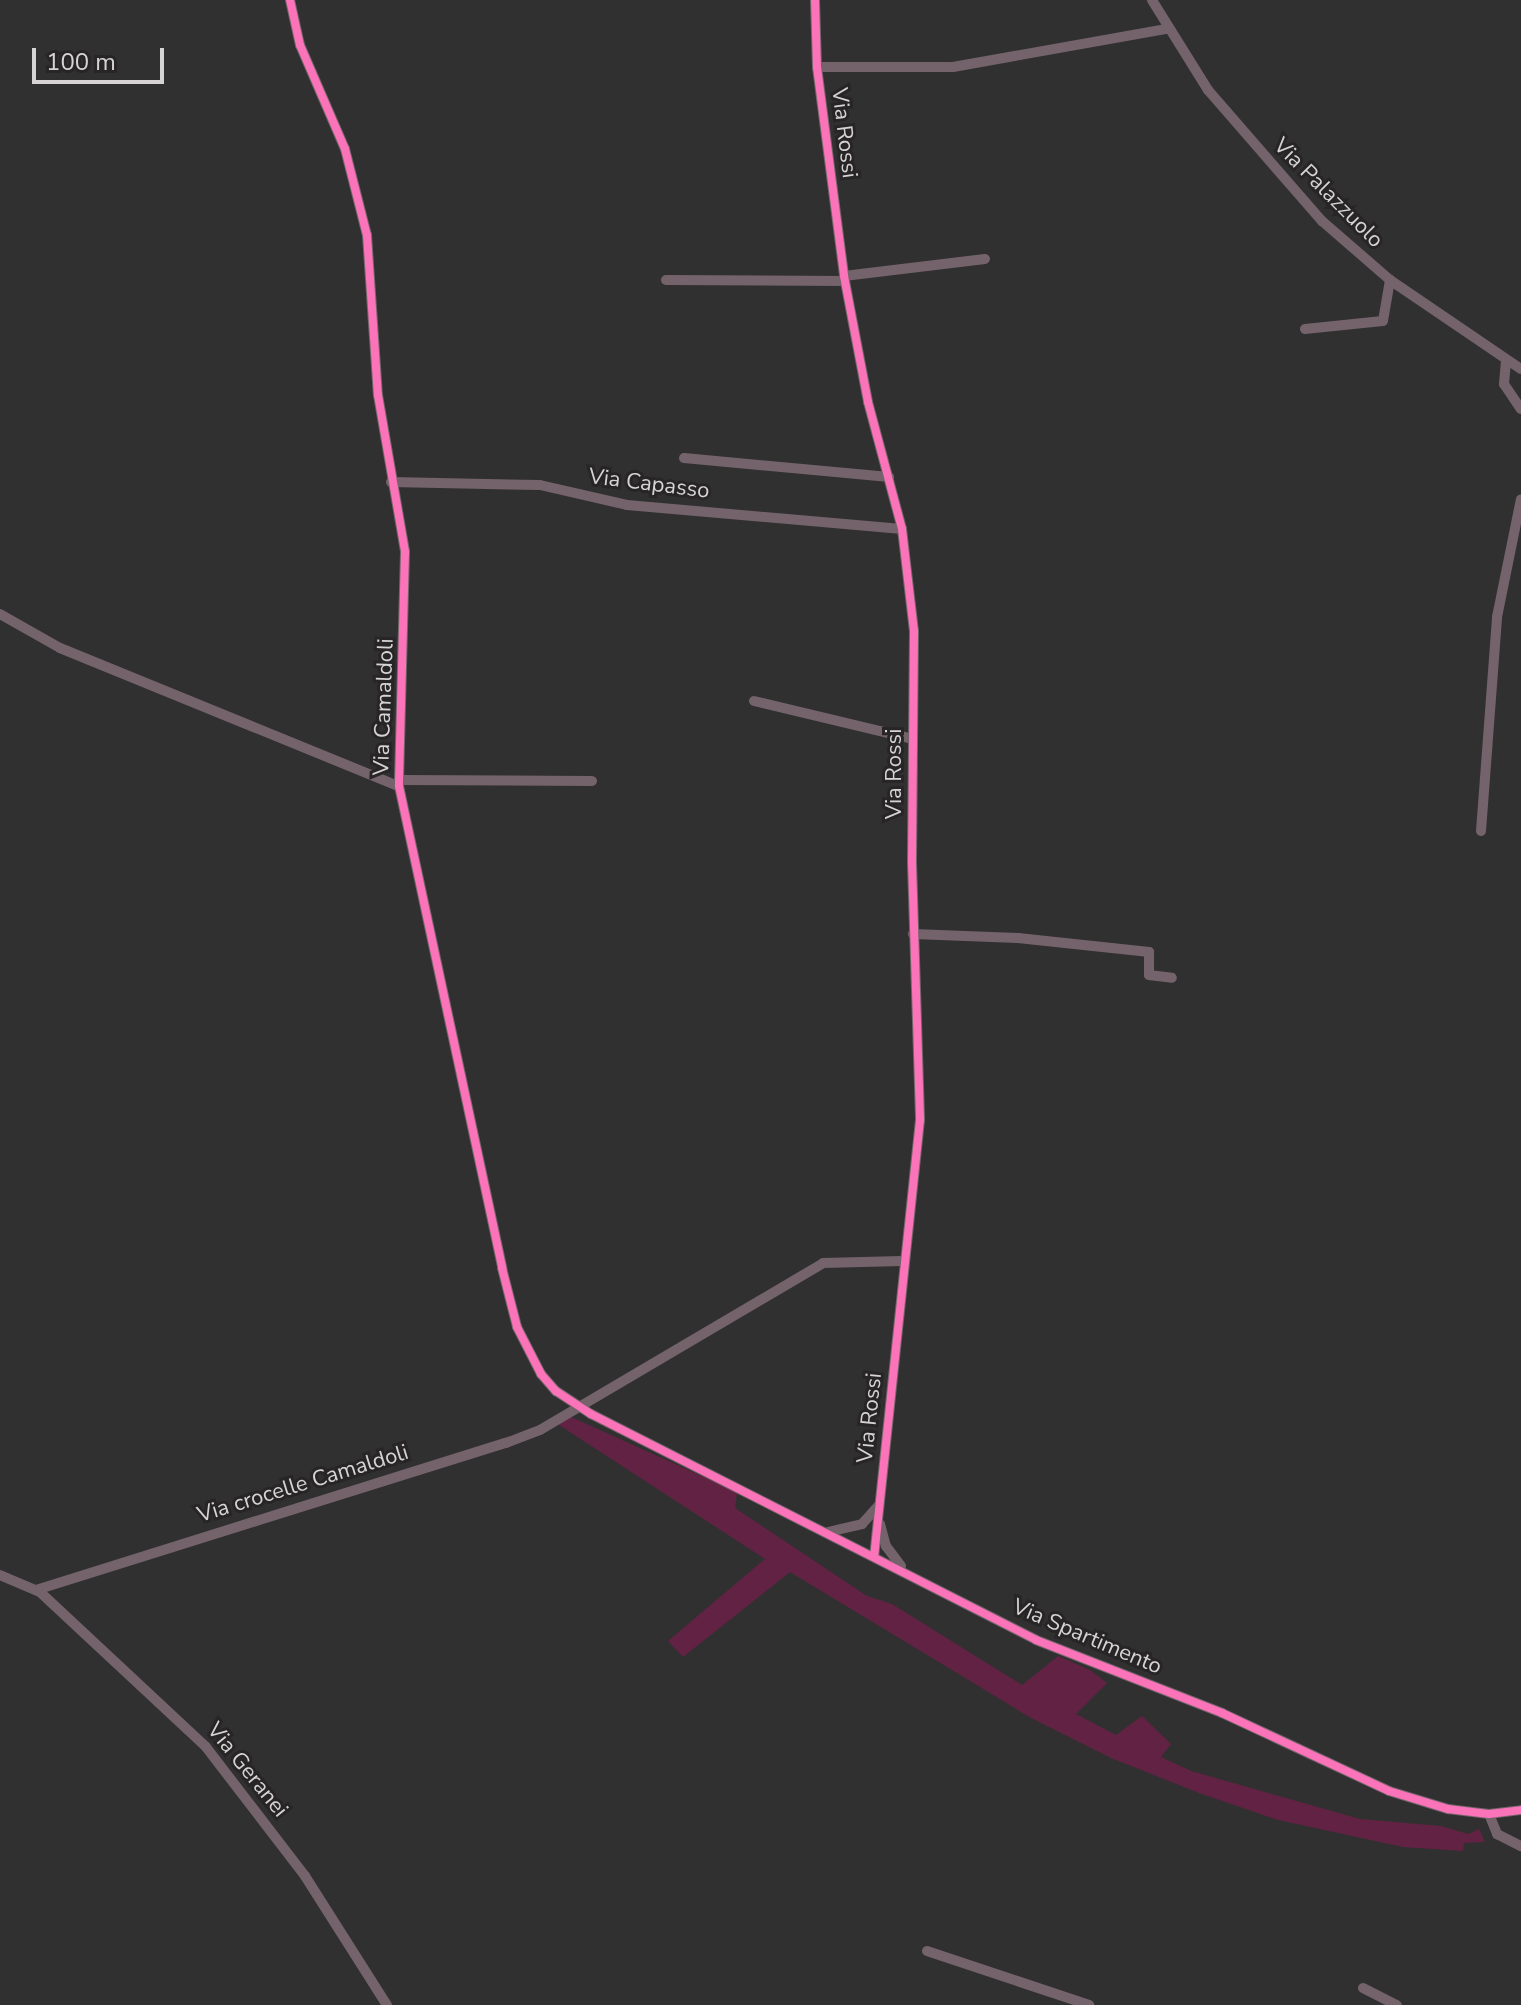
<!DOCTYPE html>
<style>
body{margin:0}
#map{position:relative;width:1521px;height:2005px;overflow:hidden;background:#313030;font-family:"Nunito Sans",sans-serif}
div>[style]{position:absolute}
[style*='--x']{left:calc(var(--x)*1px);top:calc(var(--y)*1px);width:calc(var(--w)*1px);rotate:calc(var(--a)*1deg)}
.green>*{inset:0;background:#622243}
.minor>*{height:10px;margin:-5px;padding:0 5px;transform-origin:5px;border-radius:5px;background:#74636b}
.cycleway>*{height:8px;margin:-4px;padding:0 4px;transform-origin:4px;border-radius:4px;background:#fb73b8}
span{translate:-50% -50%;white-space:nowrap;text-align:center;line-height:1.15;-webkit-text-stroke:6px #282526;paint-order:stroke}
.street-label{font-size:22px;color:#d5d3d4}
.scale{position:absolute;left:32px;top:48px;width:132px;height:36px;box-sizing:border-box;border:4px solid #d5d3d4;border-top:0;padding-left:10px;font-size:24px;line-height:28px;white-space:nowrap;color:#d5d3d4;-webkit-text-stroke:6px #282526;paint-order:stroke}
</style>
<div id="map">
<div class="green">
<i style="clip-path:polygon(569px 1416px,737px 1492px,735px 1508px,867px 1596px,892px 1604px,1022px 1685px,1058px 1656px,1090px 1670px,1107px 1683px,1076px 1714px,1116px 1735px,1142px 1716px,1171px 1744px,1161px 1757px,1191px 1771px,1360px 1819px,1441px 1826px,1468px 1834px,1479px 1829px,1485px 1842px,1464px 1843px,1463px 1851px,1403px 1847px,1278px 1820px,1199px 1793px,1111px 1758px,1031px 1718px,790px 1572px,683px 1657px,668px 1641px,765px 1559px,556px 1423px)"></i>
</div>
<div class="minor">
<i style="--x:290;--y:0;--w:46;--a:77.5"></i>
<i style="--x:300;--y:45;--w:113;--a:66.6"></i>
<i style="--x:345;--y:149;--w:89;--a:75.7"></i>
<i style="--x:367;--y:235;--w:160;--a:86.1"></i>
<i style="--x:378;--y:395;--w:159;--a:80.2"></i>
<i style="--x:405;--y:552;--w:234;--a:91.5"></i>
<i style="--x:399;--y:786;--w:493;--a:77.9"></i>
<i style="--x:502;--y:1268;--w:61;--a:75.7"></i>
<i style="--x:517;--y:1327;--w:53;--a:62.9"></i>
<i style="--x:541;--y:1374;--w:23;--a:49"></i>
<i style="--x:556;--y:1391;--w:42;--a:33.3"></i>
<i style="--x:591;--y:1414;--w:499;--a:26.9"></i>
<i style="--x:1036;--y:1640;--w:200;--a:21.4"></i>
<i style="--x:1222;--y:1713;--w:184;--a:25"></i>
<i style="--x:1389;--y:1791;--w:62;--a:17"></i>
<i style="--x:1448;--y:1809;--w:41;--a:7"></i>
<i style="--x:1489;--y:1814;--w:32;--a:-7"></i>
<i style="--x:815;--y:0;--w:67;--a:88.3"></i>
<i style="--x:817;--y:67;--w:211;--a:82.6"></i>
<i style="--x:844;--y:276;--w:128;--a:79.2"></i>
<i style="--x:868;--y:402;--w:131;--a:75"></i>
<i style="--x:902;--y:529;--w:103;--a:83.3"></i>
<i style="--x:914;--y:631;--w:232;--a:90.5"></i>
<i style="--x:912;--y:863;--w:257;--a:88.2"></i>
<i style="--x:920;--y:1120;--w:437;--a:96"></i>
<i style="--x:1152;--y:0;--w:106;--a:58.1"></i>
<i style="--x:1208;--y:90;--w:174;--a:49"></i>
<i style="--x:1322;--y:221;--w:90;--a:40.9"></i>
<i style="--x:1390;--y:280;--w:158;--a:34.2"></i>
<i style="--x:817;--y:67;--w:136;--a:0"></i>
<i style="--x:953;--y:67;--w:217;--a:-10.1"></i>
<i style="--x:844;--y:276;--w:142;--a:-6.9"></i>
<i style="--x:666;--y:280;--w:179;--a:0.3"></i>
<i style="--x:1305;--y:329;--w:78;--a:-5.9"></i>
<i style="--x:1383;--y:321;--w:42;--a:-80.3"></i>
<i style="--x:1506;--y:361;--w:23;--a:95"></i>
<i style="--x:1504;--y:384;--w:30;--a:56"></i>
<i style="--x:684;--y:458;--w:206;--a:5.3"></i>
<i style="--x:391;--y:482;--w:149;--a:1.2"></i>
<i style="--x:540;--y:485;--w:89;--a:12.9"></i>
<i style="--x:627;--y:505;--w:276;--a:5"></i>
<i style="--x:0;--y:614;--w:69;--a:29.5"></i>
<i style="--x:60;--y:648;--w:366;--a:22.2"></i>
<i style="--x:754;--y:701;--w:163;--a:13.4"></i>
<i style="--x:399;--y:780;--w:193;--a:0.3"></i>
<i style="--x:1481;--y:831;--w:215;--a:-85.7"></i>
<i style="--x:1497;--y:617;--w:120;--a:-78.5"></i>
<i style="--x:913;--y:934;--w:105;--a:2.2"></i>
<i style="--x:1018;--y:938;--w:132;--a:6.1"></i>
<i style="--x:1149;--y:952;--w:23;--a:90"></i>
<i style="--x:1149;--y:975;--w:23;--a:7"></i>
<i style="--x:880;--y:1524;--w:23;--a:75"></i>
<i style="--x:886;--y:1546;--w:25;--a:53"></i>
<i style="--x:828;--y:1532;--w:35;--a:-13"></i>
<i style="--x:862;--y:1524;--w:25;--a:-48"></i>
<i style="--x:0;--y:1575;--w:43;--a:23"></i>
<i style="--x:40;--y:1592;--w:227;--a:43"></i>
<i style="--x:206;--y:1747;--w:163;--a:52.5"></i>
<i style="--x:305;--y:1876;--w:153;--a:57.6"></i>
<i style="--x:36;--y:1590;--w:492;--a:-17.4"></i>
<i style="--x:506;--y:1443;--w:36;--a:-21"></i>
<i style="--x:540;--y:1430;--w:329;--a:-30.5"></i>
<i style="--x:823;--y:1263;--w:79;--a:-1.5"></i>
<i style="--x:1489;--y:1814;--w:22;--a:68"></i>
<i style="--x:1497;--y:1834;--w:27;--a:27"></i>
<i style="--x:927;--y:1951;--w:171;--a:18.4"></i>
<i style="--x:1363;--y:1988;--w:38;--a:27"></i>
</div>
<div class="cycleway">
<i style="--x:290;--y:0;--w:46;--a:77.5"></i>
<i style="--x:300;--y:45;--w:113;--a:66.6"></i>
<i style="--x:345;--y:149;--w:89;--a:75.7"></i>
<i style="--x:367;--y:235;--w:160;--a:86.1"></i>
<i style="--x:378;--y:395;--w:159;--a:80.2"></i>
<i style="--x:405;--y:552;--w:234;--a:91.5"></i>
<i style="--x:399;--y:786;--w:493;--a:77.9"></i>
<i style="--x:502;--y:1268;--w:61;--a:75.7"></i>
<i style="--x:517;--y:1327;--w:53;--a:62.9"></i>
<i style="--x:541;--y:1374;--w:23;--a:49"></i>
<i style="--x:556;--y:1391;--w:42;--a:33.3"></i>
<i style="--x:591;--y:1414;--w:499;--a:26.9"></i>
<i style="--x:1036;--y:1640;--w:200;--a:21.4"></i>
<i style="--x:1222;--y:1713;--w:184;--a:25"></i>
<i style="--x:1389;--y:1791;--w:62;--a:17"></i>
<i style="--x:1448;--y:1809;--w:41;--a:7"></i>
<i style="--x:1489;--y:1814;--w:32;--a:-7"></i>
<i style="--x:815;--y:0;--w:67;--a:88.3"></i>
<i style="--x:817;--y:67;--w:211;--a:82.6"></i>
<i style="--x:844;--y:276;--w:128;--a:79.2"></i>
<i style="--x:868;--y:402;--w:131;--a:75"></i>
<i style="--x:902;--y:529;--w:103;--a:83.3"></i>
<i style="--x:914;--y:631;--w:232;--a:90.5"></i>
<i style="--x:912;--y:863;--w:257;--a:88.2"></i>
<i style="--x:920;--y:1120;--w:437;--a:96"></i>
</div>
<div class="street-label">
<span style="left:844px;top:133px;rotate:83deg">Via Rossi</span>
<span style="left:1328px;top:193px;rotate:45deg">Via Palazzuolo</span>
<span style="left:649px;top:484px;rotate:7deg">Via Capasso</span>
<span style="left:384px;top:707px;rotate:-88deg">Via Camaldoli</span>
<span style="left:895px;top:774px;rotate:-90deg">Via Rossi</span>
<span style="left:870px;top:1418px;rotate:-84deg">Via Rossi</span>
<span style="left:303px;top:1484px;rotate:-17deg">Via crocelle Camaldoli</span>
<span style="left:1087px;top:1637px;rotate:23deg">Via Spartimento</span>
<span style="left:247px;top:1770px;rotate:51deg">Via Geranei</span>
</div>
<div class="scale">100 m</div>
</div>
